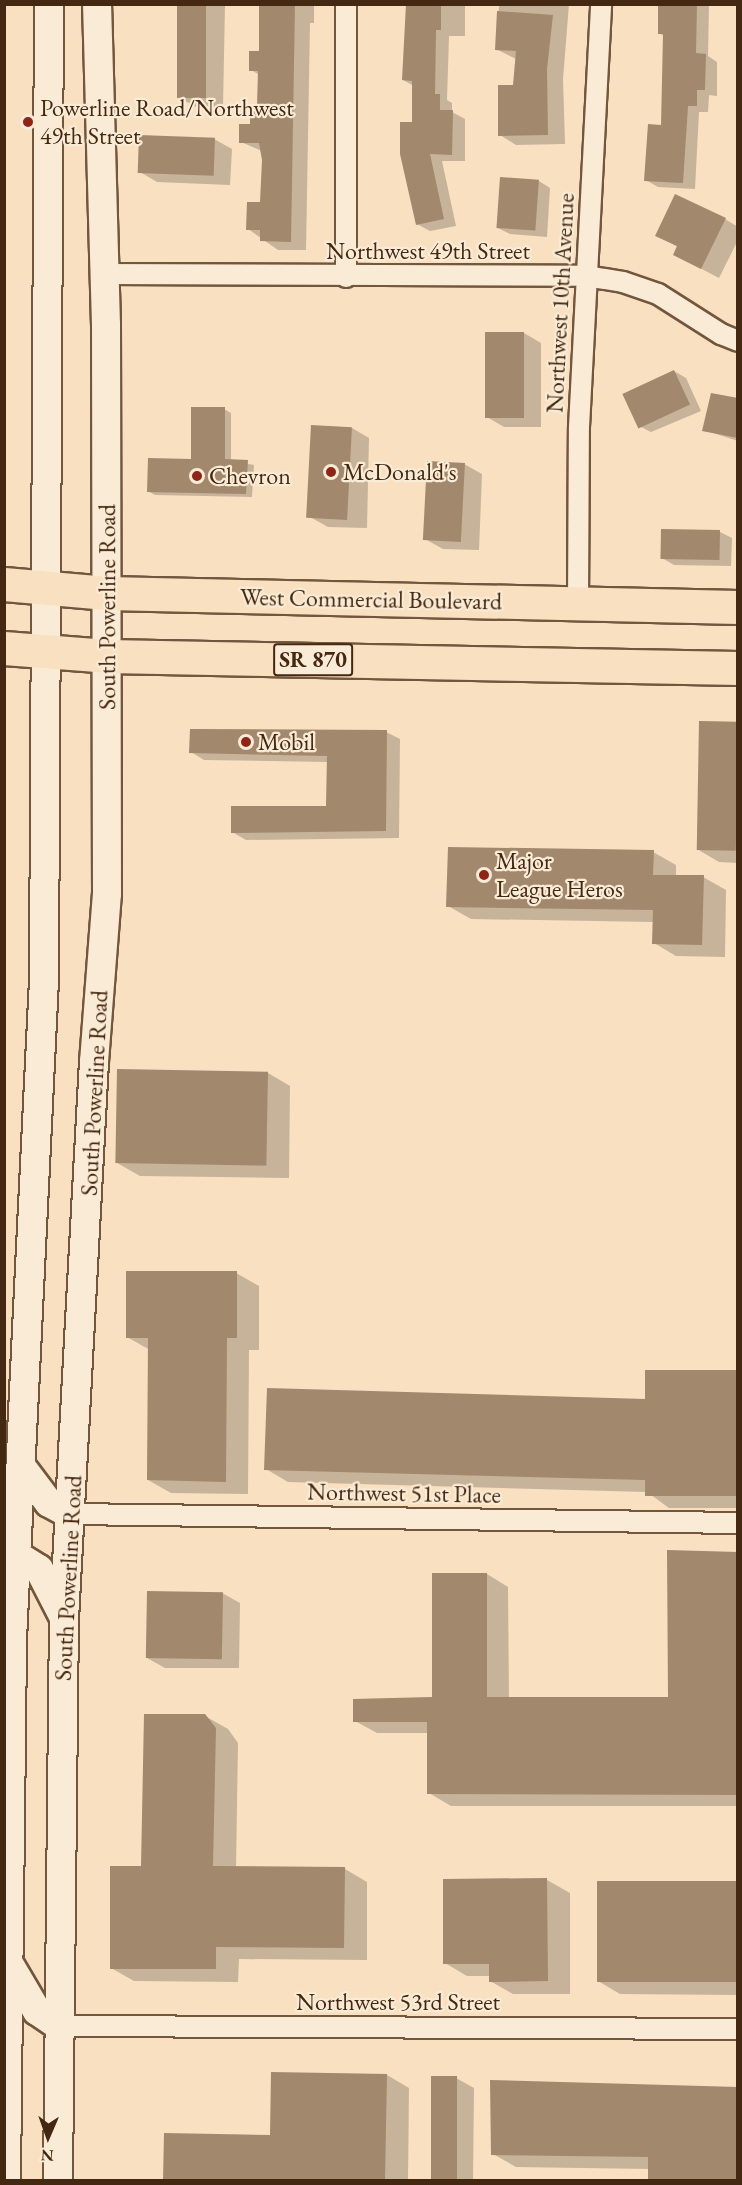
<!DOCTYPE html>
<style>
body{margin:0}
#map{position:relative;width:742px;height:2185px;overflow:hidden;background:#f8e0c0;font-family:"EB Garamond",serif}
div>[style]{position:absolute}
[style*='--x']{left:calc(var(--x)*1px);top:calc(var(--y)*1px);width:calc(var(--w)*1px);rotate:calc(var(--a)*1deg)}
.shadow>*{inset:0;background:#0003}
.building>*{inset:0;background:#a2886c;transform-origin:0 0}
.roads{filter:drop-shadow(2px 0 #72563d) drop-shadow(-2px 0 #72563d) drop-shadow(0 2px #72563d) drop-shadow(0 -2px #72563d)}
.minor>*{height:20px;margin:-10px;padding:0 10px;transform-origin:10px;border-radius:10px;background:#faebd6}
.secondary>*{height:28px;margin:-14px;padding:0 14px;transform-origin:14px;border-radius:14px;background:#faebd6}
.trunk>*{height:33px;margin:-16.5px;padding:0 16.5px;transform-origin:16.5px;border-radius:16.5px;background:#f8e0c0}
.dots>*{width:16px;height:16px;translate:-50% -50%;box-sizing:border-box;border:3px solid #faebd6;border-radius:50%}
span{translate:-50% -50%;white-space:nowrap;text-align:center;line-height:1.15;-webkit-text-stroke:4.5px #faebd6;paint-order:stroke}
.shield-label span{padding:2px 4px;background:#faebd6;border:2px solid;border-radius:4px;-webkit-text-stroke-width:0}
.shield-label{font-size:22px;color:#452811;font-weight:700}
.poi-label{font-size:24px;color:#452811}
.left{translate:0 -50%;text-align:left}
.street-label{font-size:24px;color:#452811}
.frame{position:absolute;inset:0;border:6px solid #452811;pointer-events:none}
.north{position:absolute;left:18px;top:2107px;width:60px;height:60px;-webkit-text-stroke:4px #faebd6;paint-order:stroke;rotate:182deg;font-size:16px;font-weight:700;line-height:24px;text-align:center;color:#452811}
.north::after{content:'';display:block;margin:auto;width:21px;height:27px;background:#452811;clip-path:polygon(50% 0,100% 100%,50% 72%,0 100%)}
</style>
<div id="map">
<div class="shadow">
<i style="clip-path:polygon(178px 4px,225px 4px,223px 107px,196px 107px,178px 97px)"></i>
<i style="clip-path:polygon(257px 4px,314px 4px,314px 23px,310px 23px,306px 250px,278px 250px,248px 229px,262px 204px,262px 151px,241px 142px,258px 108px,260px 75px,251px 70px,260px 53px,261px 7px)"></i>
<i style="clip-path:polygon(408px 4px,465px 4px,465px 36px,449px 36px,447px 100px,452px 103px,452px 112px,465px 119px,465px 161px,442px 161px,456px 226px,430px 231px,417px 224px,414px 86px,403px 80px)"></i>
<i style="clip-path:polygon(514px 4px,569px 4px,563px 79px,565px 144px,516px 145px,500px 135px,514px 86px,516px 59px,496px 49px,499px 6px)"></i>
<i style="clip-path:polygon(660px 4px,709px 4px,708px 56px,717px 62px,717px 96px,709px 95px,708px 112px,699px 112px,695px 189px,658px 187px,646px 180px,662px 126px,664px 36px,659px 33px)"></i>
<i style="clip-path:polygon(214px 139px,232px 149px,230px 185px,157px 182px,140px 172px)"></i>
<i style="clip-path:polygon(539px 181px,550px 188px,547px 237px,510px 234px,498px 228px)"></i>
<i style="clip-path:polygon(725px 219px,738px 227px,738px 240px,719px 278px,675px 255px,678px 247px,656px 235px)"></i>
<i style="clip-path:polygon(524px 333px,541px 343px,541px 427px,504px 427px,487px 417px)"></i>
<i style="clip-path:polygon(674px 371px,686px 378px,701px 411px,651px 432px,639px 426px)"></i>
<i style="clip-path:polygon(738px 399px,738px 441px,704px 430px)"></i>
<i style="clip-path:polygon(224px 409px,231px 413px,231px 461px,254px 465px,252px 497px,155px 495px,148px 491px,193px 460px)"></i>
<i style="clip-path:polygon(352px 428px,369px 438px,367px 528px,328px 527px,310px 517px)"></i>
<i style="clip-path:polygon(464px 464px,482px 474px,479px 550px,443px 549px,425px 539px)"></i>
<i style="clip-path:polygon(720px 532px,732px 538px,731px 566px,674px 565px,662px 558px)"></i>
<i style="clip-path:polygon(738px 723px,738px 863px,719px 862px,697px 849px)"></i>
<i style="clip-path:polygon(386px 732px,400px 739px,399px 838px,246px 840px,232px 832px,328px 807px,328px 762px,204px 760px,191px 752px)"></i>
<i style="clip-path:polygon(653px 852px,676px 865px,676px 877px,703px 877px,726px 890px,725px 957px,676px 956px,654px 943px,654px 922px,471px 919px,448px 906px)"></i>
<i style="clip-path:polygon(268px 1073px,290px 1086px,289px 1178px,140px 1176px,117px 1163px)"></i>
<i style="clip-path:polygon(236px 1273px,259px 1286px,259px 1350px,249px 1350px,248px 1494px,171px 1493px,148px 1480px,150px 1350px,127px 1337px)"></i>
<i style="clip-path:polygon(738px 1372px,738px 1508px,669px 1508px,647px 1492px,288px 1482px,266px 1469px,647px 1400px)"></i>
<i style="clip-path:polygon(738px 1554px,738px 1806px,451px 1806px,429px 1793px,429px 1733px,377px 1733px,355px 1721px,434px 1698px,487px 1574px,508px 1587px,509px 1699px,669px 1699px)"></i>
<i style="clip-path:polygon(222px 1593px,240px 1603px,239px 1668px,165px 1668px,147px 1658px)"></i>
<i style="clip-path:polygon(205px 1716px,228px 1729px,238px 1743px,236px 1868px,345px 1869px,367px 1882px,367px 1960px,239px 1959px,238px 1982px,134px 1981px,111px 1968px,142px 1868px)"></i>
<i style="clip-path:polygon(444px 1880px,547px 1880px,570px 1893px,570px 1994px,513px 1994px,490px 1981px,490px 1976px,467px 1976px,445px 1963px)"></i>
<i style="clip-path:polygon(736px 1883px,738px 1995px,620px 1994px,598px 1981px)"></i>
<i style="clip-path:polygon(387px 2075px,409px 2088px,408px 2180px,165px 2180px,271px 2137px)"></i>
<i style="clip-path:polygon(456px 2078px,474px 2088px,473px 2180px,431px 2180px)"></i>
<i style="clip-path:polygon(738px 2088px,650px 2169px,516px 2167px,493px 2154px)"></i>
</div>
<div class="building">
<i style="left:177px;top:4px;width:29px;height:94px"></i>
<i style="clip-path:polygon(259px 4px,295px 4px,291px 242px,260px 241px,260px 230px,246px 230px,247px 202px,260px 202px,262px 160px,259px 143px,239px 143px,239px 124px,250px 124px,250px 106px,257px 106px,258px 71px,249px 71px,249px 51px,259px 51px)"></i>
<i style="clip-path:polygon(406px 4px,441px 4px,441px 30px,436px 30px,435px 94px,440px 94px,440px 110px,453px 110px,452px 155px,430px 154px,444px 219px,416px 225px,400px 154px,400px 122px,412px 122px,412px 81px,402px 80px)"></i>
<i style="clip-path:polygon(658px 4px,697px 4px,696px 53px,706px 54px,705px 90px,697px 90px,697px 106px,688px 106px,683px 183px,644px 181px,648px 124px,661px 125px,663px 34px,658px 34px)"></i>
<i style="clip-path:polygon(497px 11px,553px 15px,547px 69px,548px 135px,498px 136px,498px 85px,513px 85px,516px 51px,495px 50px)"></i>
<i style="left:139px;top:135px;width:76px;height:38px;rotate:2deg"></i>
<i style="left:500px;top:177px;width:39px;height:51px;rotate:4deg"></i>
<i style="clip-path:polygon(675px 194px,726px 218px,701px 269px,673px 255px,677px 246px,655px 236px)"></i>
<i style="left:485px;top:332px;width:39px;height:86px"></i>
<i style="left:674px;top:370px;width:38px;height:57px;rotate:65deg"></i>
<i style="clip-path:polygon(711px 393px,738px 398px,738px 438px,702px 431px)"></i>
<i style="clip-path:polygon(191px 407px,225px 407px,225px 459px,248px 460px,246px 494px,147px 492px,148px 458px,191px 459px)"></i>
<i style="left:311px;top:425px;width:41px;height:93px;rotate:3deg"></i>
<i style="left:427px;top:461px;width:38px;height:79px;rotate:3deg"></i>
<i style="left:661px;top:529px;width:59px;height:30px;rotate:1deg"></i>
<i style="left:699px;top:721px;width:39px;height:129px;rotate:1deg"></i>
<i style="clip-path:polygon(190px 729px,387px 730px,386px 831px,231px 833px,231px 806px,326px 806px,327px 756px,189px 753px)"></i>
<i style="clip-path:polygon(448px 847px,654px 850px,653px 875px,704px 875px,702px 945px,652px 944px,653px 910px,446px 907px)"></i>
<i style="left:117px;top:1069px;width:151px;height:94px;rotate:1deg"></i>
<i style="clip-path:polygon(126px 1271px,237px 1271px,237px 1338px,227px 1338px,226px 1482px,147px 1480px,148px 1338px,126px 1338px)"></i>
<i style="clip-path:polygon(645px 1370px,738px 1370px,738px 1496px,645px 1496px,645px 1480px,264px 1470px,267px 1388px,645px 1399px)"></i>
<i style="clip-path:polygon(667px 1550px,738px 1552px,738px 1795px,427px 1794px,427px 1722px,353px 1722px,353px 1699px,432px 1697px,432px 1573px,487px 1573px,487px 1697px,668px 1697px)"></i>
<i style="left:147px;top:1591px;width:76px;height:67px;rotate:1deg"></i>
<i style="clip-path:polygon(144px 1714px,205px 1714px,216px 1728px,213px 1866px,345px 1867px,344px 1948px,216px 1947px,216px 1969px,110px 1969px,110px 1866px,141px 1866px)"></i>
<i style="clip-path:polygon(547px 1878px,548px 1981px,489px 1982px,489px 1964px,443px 1964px,443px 1879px)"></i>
<i style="left:597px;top:1881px;width:139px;height:101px"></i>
<i style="clip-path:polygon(271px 2072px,387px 2074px,385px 2181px,163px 2181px,164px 2133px,270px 2135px)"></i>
<i style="left:431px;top:2076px;width:26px;height:105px"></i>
<i style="clip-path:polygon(490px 2080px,738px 2087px,738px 2181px,648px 2181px,648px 2157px,491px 2155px)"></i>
</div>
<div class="roads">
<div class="minor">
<i style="--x:104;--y:274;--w:482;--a:0.2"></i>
<i style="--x:586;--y:276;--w:37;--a:9"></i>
<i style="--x:623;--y:282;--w:37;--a:19"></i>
<i style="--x:658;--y:294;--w:75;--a:32.4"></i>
<i style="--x:721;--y:334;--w:18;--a:22"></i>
<i style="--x:346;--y:277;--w:273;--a:-90"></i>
<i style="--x:578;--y:604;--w:177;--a:-89.7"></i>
<i style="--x:579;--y:427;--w:424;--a:-87"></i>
<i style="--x:70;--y:1514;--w:668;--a:0.77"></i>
<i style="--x:59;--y:2026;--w:679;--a:0.25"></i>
</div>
<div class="secondary">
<i style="--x:21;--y:1466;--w:46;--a:52.9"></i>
<i style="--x:49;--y:1503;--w:24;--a:28"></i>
<i style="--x:15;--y:1554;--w:28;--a:32"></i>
<i style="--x:39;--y:1569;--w:51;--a:62.9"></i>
<i style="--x:8;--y:1962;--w:57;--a:59.4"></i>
<i style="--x:37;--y:2011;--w:27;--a:34"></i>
<i style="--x:6;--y:2180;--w:541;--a:-89.36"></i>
<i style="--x:12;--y:1639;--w:659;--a:-87.22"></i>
<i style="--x:44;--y:981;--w:977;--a:-89.71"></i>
<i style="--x:58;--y:2180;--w:561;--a:-89.39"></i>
<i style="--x:64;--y:1619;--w:558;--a:-86.92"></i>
<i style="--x:94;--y:1062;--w:169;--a:-85.6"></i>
<i style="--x:107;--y:894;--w:569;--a:-90.1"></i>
<i style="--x:106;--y:325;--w:321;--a:-91.6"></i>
</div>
<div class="trunk">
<i style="--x:4;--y:584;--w:103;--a:5"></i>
<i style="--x:107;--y:593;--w:631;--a:1.27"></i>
<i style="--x:4;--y:648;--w:103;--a:4.4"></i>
<i style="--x:107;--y:656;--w:631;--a:1.09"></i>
</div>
</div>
<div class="dots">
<i style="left:28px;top:122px;background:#8f2418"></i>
<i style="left:331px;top:472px;background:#8f2418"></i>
<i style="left:197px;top:476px;background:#8f2418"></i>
<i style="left:246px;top:742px;background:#8f2418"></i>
<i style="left:484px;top:875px;background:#8f2418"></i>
</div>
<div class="shield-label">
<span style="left:313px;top:660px">SR 870</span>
</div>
<div class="poi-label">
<span class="left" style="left:40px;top:122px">Powerline Road/Northwest<br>49th Street</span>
<span class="left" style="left:343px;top:472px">McDonald's</span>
<span class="left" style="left:209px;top:476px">Chevron</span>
<span class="left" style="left:258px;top:742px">Mobil</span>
<span class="left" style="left:496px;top:875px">Major<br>League Heros</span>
</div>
<div class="street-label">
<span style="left:428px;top:251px">Northwest 49th Street</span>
<span style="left:560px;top:303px;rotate:-87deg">Northwest 10th Avenue</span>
<span style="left:371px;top:599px;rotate:1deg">West Commercial Boulevard</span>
<span style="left:107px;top:607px;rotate:-90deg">South Powerline Road</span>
<span style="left:94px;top:1093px;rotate:-87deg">South Powerline Road</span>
<span style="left:404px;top:1493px;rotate:1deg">Northwest 51st Place</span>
<span style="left:68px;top:1578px;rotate:-87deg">South Powerline Road</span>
<span style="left:398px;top:2002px">Northwest 53rd Street</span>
</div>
<div class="frame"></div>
<div class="north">N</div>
</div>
